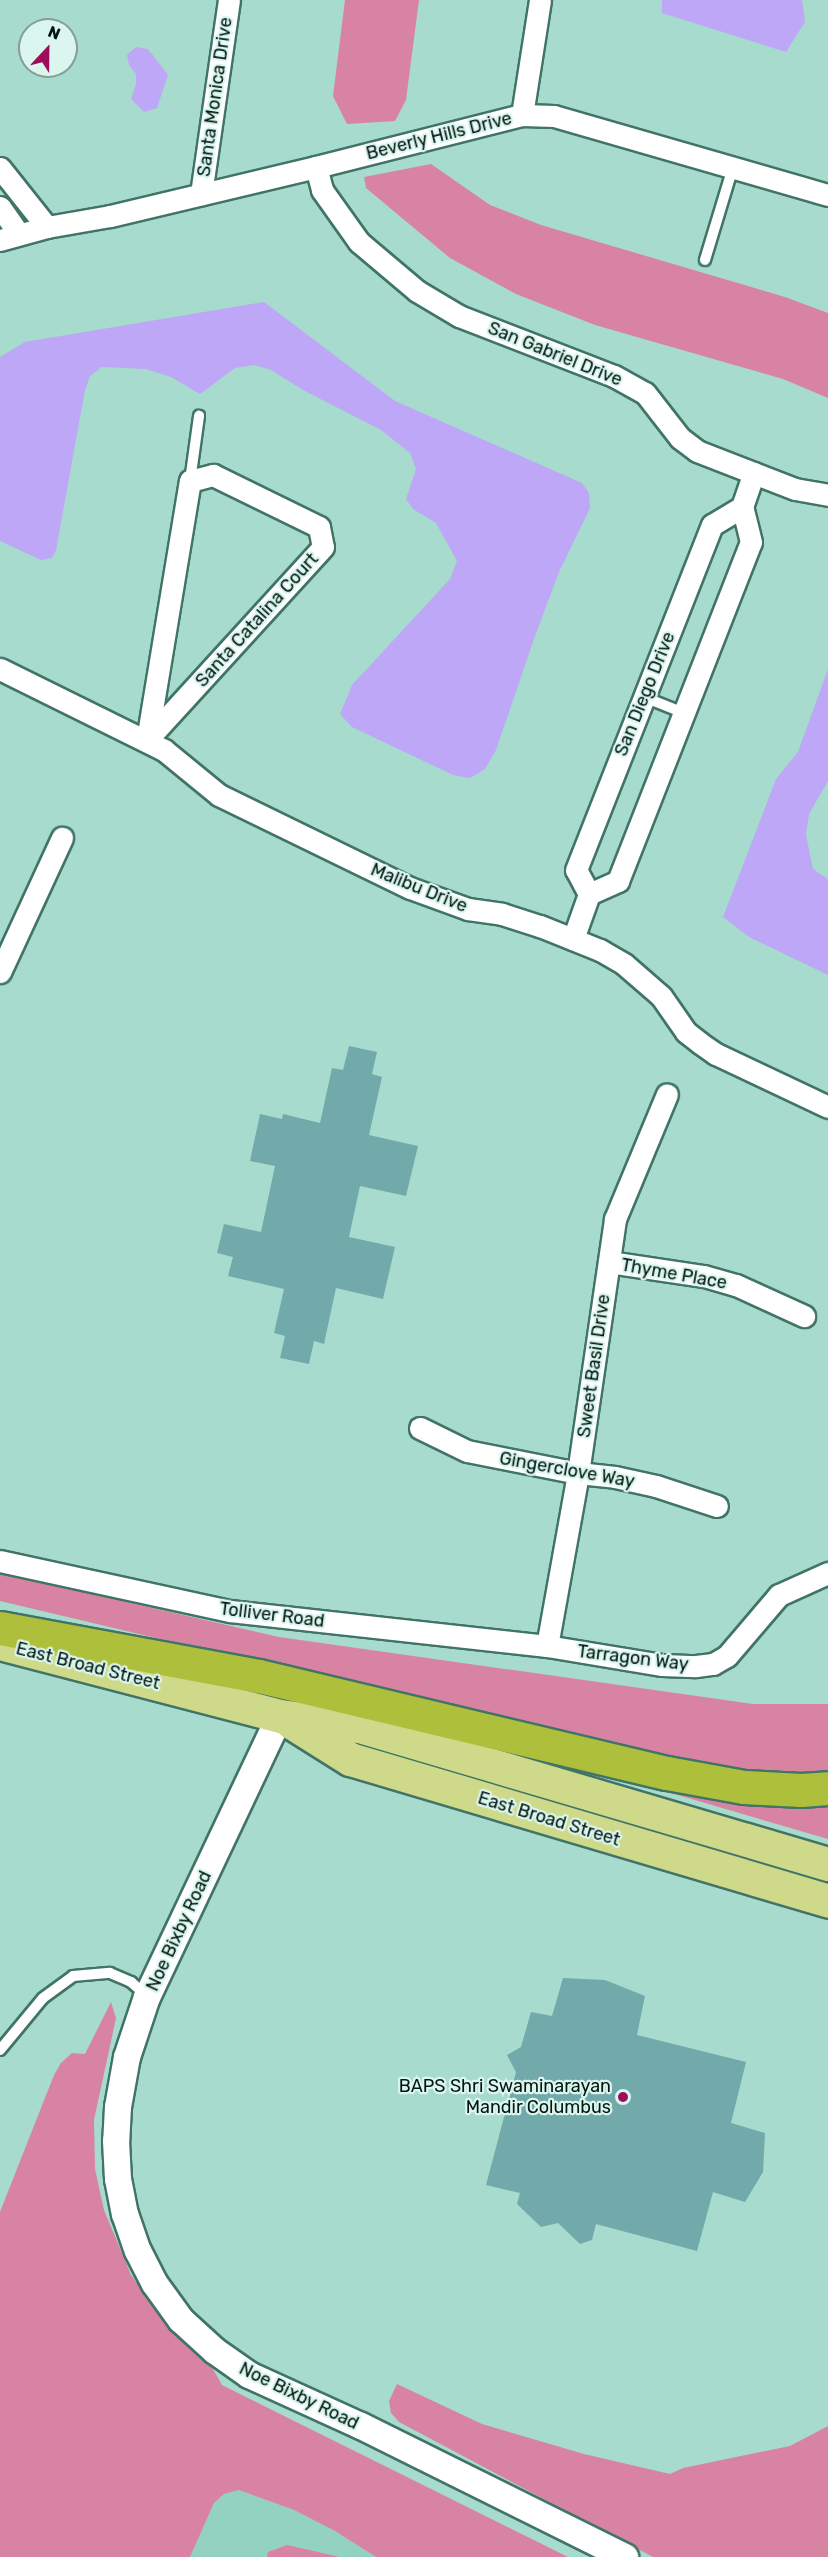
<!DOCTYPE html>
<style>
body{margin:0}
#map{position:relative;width:828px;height:2557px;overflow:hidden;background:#a6dbcd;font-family:Rubik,sans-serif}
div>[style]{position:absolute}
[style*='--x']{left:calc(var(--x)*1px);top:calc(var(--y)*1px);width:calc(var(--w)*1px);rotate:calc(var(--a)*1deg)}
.built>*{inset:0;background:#93d2c1}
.green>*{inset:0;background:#d983a3}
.water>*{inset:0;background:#bda7f6}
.building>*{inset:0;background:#72aaab}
.roads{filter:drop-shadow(2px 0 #417467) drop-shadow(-2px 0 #417467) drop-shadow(0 2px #417467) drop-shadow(0 -2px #417467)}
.service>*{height:10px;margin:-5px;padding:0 5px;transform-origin:5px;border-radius:5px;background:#fff}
.minor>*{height:21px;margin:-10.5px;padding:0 10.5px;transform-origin:10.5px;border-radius:10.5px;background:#fff}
.tertiary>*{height:26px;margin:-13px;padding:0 13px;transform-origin:13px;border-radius:13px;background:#fff}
.primary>*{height:33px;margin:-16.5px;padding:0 16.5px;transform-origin:16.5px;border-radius:16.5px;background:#ced989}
.motorway>*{height:33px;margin:-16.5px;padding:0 16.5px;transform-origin:16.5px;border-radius:16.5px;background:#aebf3b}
.dots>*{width:16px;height:16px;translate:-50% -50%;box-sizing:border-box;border:3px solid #dbf6ee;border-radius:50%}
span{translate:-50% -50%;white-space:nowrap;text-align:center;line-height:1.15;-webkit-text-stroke:4.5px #dbf6ee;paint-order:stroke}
.street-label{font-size:18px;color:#031712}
.poi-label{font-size:18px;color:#031712}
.right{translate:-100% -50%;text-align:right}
.north{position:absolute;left:18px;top:18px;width:60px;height:60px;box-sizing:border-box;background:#dbf6ee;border:2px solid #859d96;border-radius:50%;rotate:22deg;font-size:16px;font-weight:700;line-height:24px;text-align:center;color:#031712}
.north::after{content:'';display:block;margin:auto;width:21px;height:27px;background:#9d0d5a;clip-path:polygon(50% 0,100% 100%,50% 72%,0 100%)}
</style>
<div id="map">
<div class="built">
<i style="clip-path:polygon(239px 2490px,294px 2510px,335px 2531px,376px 2557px,190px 2557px,214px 2503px,224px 2494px)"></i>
</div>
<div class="green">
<i style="clip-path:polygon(345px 0,419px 0,406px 100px,395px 121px,347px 124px,333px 96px)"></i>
<i style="clip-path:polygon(431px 164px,490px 205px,541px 225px,785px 297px,828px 313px,828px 398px,783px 379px,595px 325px,516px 294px,450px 258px,366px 188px,364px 177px)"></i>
<i style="clip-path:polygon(0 1573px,279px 1637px,753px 1704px,828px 1704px,828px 1775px,722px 1772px,0 1601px)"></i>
<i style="clip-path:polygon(589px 1769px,828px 1797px,828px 1839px)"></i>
<i style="clip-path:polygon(111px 2002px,116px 2018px,94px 2120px,95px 2169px,104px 2210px,131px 2275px,154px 2306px,213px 2369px,222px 2385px,568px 2557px,376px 2557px,335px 2531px,294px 2510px,239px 2490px,224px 2494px,214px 2503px,190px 2557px,0 2557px,0 2212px,54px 2075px,61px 2063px,72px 2053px,85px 2054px)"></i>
<i style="clip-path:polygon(397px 2384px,482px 2424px,584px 2454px,670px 2474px,683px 2468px,790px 2446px,828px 2426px,828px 2557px,653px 2557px,399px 2422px,391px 2413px,389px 2401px)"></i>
<i style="clip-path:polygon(287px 2545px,340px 2557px,267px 2557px,268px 2552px)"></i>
</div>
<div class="water">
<i style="clip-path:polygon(662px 0,802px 0,805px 22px,786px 52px,662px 13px)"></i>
<i style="clip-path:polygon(136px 47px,148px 49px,168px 75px,157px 108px,144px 112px,131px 99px,136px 84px,136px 74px,129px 65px,127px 55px)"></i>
<i style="clip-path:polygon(264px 302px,395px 401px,582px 483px,589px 493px,590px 508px,559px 572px,535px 636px,496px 750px,485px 769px,470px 778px,453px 775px,352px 727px,340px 714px,352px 685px,450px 579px,457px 561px,436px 523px,413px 509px,406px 499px,416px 469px,410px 453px,381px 430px,303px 390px,271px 370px,254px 365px,235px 368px,200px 394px,171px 377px,146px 369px,102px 367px,90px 376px,85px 390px,56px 550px,52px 558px,41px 560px,0 541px,0 357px,25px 342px)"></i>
<i style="clip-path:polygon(828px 669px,828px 781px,809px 814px,806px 835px,813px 869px,828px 879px,828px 975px,749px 937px,723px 917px,776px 779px,798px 752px)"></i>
</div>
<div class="building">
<i style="clip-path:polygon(349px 1046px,377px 1052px,372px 1074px,382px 1077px,369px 1135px,418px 1146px,406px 1196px,360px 1186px,349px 1237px,395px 1247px,383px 1299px,336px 1288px,324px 1344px,314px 1341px,309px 1364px,280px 1358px,285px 1336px,274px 1333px,284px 1289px,228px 1276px,233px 1257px,217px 1253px,224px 1224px,261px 1232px,275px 1166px,250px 1161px,260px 1114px,282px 1119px,283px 1114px,320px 1123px,332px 1068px,343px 1070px)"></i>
<i style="clip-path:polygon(563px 1978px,605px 1980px,645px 1996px,637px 2035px,746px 2062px,731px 2123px,765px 2133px,763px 2172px,745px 2202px,713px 2192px,697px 2251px,596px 2224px,592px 2240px,580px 2244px,558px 2223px,541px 2227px,517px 2204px,520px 2193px,486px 2185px,516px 2072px,507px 2055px,521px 2047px,531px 2012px,552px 2016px)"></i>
</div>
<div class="roads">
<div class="service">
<i style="--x:705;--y:260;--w:97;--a:-73.2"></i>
<i style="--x:190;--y:481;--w:66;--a:-82.1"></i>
<i style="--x:644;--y:697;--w:43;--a:21.8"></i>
<i style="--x:0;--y:2050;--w:67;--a:-50.4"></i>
<i style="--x:43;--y:1998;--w:37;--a:-36"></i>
<i style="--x:73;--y:1976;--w:37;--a:-5"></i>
<i style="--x:110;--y:1973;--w:23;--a:23"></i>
<i style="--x:131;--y:1982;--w:21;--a:41"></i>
</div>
<div class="minor">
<i style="--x:522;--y:115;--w:116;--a:-81.1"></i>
<i style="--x:316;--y:167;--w:24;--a:75"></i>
<i style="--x:322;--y:190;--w:64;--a:54.6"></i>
<i style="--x:359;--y:242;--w:76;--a:40.2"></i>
<i style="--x:417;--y:291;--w:49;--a:30.8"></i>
<i style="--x:459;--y:316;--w:166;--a:21.2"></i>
<i style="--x:614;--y:376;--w:35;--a:29"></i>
<i style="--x:645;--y:393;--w:57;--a:52.1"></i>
<i style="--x:680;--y:438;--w:21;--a:37"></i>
<i style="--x:697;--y:451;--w:105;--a:21.2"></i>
<i style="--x:795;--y:489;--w:34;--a:10"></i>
<i style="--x:0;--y:168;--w:75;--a:51.5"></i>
<i style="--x:201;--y:194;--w:196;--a:-81.8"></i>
<i style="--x:0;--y:207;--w:33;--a:55"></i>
<i style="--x:0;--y:240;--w:49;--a:-15.5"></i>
<i style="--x:47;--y:227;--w:64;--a:-9.9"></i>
<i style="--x:110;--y:216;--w:212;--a:-13.4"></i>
<i style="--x:316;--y:167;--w:212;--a:-14.2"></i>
<i style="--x:522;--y:115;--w:32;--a:2"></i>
<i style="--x:554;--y:116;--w:285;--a:16.1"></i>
<i style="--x:213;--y:475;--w:118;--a:26.1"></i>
<i style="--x:319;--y:527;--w:20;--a:79"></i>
<i style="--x:323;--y:547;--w:261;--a:132.4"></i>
<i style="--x:147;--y:740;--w:263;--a:-80.6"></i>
<i style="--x:190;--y:481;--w:24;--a:-15"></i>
<i style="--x:0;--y:669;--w:183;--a:26.3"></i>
<i style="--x:164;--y:750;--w:71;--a:39.3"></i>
<i style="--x:219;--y:795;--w:212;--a:26"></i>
<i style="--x:410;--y:888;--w:62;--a:19.9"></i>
<i style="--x:468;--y:909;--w:34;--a:8"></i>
<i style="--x:502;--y:914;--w:40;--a:18"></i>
<i style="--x:540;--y:926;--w:65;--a:21.8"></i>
<i style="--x:600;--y:950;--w:28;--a:30"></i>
<i style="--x:624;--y:964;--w:49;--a:40.9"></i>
<i style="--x:661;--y:996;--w:44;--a:55.2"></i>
<i style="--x:686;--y:1032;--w:18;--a:38"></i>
<i style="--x:700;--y:1043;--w:19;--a:35"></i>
<i style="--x:716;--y:1054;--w:124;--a:25.3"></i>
<i style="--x:589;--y:894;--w:27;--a:-118"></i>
<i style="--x:576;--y:870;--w:371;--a:-68.5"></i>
<i style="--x:712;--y:525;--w:35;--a:-31"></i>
<i style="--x:573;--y:939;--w:48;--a:-70.4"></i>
<i style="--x:589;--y:894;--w:32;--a:-24"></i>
<i style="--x:618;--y:881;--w:364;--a:-68.6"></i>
<i style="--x:751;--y:542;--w:36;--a:-104"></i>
<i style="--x:742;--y:507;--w:36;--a:-71"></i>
<i style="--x:0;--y:972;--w:148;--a:-65.2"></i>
<i style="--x:609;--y:1262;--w:96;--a:8.4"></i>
<i style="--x:704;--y:1276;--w:33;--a:16"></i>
<i style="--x:736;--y:1285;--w:75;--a:24.5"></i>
<i style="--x:420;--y:1428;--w:52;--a:26.1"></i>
<i style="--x:467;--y:1451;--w:113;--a:11.2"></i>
<i style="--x:578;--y:1473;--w:37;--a:6"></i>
<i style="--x:615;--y:1477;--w:42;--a:12.4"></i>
<i style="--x:656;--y:1486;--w:64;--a:18.2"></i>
<i style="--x:0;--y:1561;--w:235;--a:12.3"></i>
<i style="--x:230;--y:1611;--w:319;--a:6.3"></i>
<i style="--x:547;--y:1646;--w:117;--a:9.4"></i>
<i style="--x:662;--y:1665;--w:34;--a:2"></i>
<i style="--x:696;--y:1666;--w:17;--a:-7"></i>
<i style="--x:713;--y:1664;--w:16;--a:-30"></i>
<i style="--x:727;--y:1656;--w:80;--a:-49.6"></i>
<i style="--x:779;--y:1595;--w:54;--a:-24.2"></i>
<i style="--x:547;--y:1646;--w:176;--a:-79.8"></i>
<i style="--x:578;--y:1473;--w:257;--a:-81.7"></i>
<i style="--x:615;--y:1219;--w:135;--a:-67.4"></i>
</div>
<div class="tertiary">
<i style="--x:280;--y:1716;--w:311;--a:115.3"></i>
<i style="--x:147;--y:1997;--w:63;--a:108.4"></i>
<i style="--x:127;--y:2057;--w:51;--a:100.2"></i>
<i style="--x:118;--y:2107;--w:34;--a:93"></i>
<i style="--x:116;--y:2141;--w:38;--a:87"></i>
<i style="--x:118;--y:2179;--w:36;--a:79"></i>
<i style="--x:125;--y:2214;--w:39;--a:71"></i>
<i style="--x:138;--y:2251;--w:37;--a:63"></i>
<i style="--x:155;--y:2284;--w:44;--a:54.2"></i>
<i style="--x:181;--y:2320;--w:46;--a:42.4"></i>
<i style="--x:215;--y:2351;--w:42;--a:35.2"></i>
<i style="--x:249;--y:2375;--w:123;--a:24.5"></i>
<i style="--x:361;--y:2426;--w:295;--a:26.4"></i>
</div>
<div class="primary">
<i style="--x:0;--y:1643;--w:289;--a:14.6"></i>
<i style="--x:280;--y:1716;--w:80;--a:7.2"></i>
<i style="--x:359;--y:1726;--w:489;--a:16.4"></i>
<i style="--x:291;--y:1722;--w:70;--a:32.1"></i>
<i style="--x:350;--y:1759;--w:499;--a:16.5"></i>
</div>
<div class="motorway">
<i style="--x:0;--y:1628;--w:263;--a:10.5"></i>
<i style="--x:259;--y:1676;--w:419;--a:13.4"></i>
<i style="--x:667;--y:1773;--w:78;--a:10.3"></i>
<i style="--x:744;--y:1787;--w:57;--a:3"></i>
<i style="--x:801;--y:1790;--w:27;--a:-4"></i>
</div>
</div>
<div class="dots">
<i style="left:623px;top:2097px;background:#9d0d5a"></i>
</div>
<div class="street-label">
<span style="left:215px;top:97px;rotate:-82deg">Santa Monica Drive</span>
<span style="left:439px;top:136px;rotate:-14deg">Beverly Hills Drive</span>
<span style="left:555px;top:354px;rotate:22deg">San Gabriel Drive</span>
<span style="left:257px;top:620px;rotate:-48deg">Santa Catalina Court</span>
<span style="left:645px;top:694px;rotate:-68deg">San Diego Drive</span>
<span style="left:419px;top:888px;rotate:22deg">Malibu Drive</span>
<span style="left:674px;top:1274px;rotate:10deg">Thyme Place</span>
<span style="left:594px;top:1366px;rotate:-82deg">Sweet Basil Drive</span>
<span style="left:567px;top:1470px;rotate:10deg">Gingerclove Way</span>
<span style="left:272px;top:1615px;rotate:7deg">Tolliver Road</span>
<span style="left:633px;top:1658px;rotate:7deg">Tarragon Way</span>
<span style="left:88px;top:1666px;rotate:14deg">East Broad Street</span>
<span style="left:549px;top:1819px;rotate:17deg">East Broad Street</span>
<span style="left:179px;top:1931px;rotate:-65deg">Noe Bixby Road</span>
<span style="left:299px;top:2396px;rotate:26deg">Noe Bixby Road</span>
</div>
<div class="poi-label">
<span class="right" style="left:611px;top:2097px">BAPS Shri Swaminarayan<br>Mandir Columbus</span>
</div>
<div class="north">N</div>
</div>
